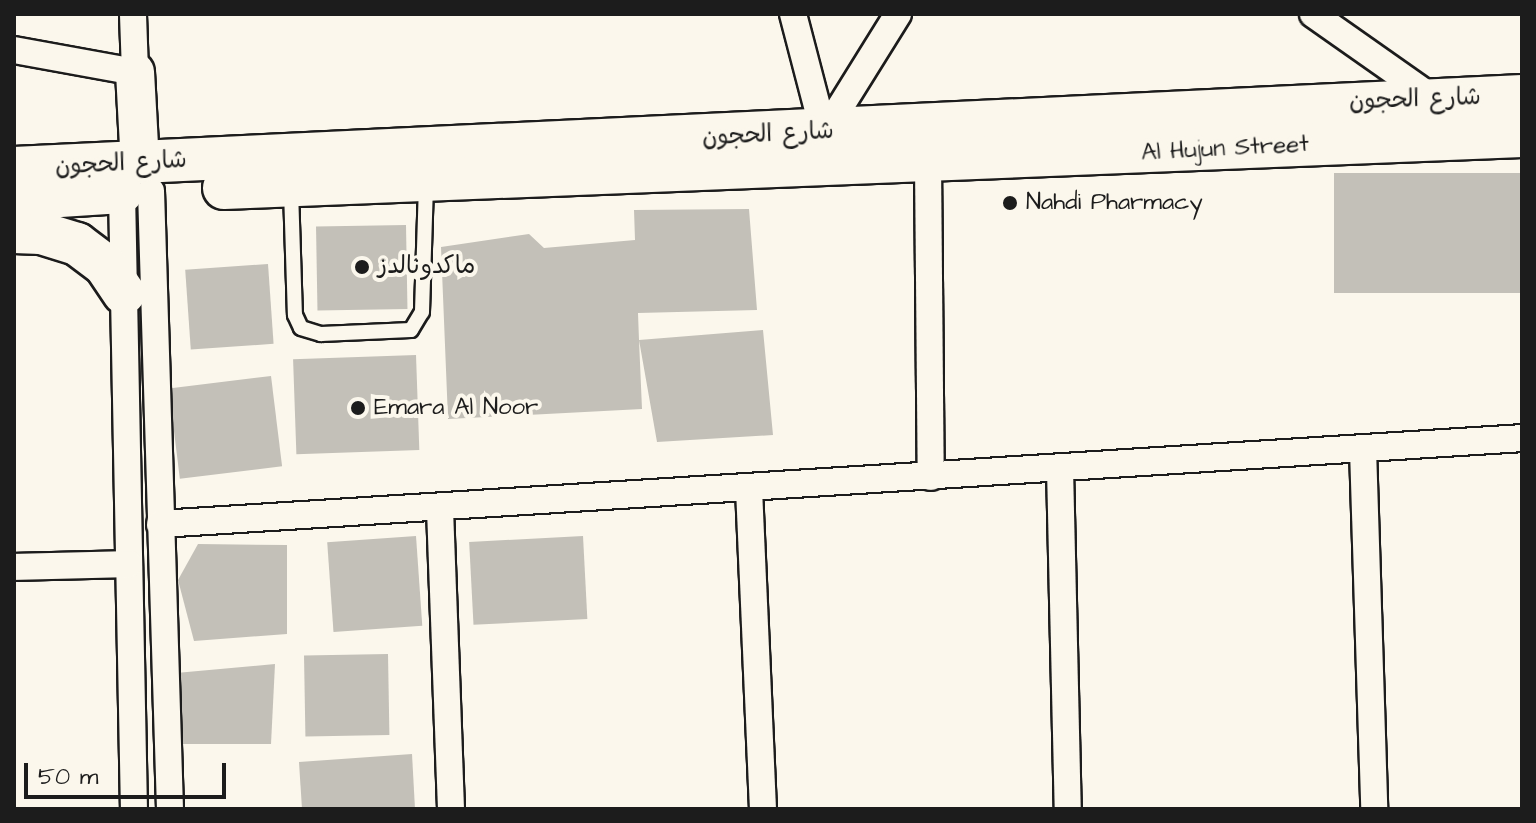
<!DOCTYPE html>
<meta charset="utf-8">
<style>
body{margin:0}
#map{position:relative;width:1536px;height:823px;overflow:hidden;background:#fbf7ec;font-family:"Architects Daughter","Playpen Sans Arabic",sans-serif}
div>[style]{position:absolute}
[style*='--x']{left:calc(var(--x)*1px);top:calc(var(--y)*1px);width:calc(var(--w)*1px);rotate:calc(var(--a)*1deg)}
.building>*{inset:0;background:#c3c0b8;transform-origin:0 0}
.roads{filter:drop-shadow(2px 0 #1c1c1c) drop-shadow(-2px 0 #1c1c1c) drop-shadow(0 2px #1c1c1c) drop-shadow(0 -2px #1c1c1c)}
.lane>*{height:14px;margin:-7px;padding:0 7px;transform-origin:7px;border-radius:7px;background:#fbf7ec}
.street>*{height:26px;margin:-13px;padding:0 13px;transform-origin:13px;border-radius:13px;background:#fbf7ec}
.secondary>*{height:38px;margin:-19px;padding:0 19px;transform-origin:19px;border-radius:19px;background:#fbf7ec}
.primary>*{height:42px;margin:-21px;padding:0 21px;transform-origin:21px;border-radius:21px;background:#fbf7ec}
.dots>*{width:22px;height:22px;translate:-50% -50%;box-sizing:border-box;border:4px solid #fbf7ec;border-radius:50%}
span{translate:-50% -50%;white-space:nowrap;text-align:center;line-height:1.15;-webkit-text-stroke:8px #fbf7ec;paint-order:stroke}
.street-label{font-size:24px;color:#1c1c1c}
.poi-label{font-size:24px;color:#1c1c1c}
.left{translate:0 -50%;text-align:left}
.frame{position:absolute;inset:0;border:16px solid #1c1c1c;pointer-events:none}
.scale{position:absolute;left:24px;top:763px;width:202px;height:36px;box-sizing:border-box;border:4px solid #1c1c1c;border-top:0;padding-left:10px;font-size:24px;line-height:28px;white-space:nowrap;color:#1c1c1c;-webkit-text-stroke:6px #fbf7ec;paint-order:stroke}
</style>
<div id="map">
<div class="building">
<i style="left:1522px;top:173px;width:120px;height:188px;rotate:90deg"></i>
<i style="clip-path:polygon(749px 209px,757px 310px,638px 313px,639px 340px,763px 330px,773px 435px,657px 442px,639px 340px,642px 409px,448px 419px,441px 247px,529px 234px,544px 248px,635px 240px,634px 210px)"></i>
<i style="left:406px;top:225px;width:84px;height:90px;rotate:89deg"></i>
<i style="left:268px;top:264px;width:80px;height:83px;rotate:86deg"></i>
<i style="left:416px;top:355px;width:95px;height:123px;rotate:88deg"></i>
<i style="left:271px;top:376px;width:91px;height:103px;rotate:83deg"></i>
<i style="left:416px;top:536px;width:90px;height:89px;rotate:86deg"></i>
<i style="left:583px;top:536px;width:83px;height:114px;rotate:87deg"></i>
<i style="clip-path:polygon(198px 544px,287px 545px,287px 634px,194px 641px,178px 580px)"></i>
<i style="left:388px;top:654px;width:81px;height:84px;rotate:89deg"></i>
<i style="clip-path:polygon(275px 664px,271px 744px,178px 744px,176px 673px)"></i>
<i style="clip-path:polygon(412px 754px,415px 809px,302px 809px,299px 762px)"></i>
</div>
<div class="roads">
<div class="lane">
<i style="--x:291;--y:190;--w:125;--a:88.2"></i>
<i style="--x:295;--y:315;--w:14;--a:65"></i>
<i style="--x:301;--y:328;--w:21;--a:17"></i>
<i style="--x:321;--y:334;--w:90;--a:-2.5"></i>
<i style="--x:411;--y:330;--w:21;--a:-59"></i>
<i style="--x:422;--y:312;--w:130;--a:-88.2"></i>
</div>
<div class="street">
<i style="--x:793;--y:14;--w:123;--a:75.4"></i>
<i style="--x:824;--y:133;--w:140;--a:-58.1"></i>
<i style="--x:1313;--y:14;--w:148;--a:35.1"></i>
<i style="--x:14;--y:50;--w:123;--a:10.3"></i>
<i style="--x:135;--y:72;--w:58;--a:-92"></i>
<i style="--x:928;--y:163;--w:314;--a:89.5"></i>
<i style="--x:151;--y:191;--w:618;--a:88.24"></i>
<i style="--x:122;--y:192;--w:617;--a:88.89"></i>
<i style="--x:1363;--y:449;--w:360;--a:88.2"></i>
<i style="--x:1060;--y:468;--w:341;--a:88.7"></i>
<i style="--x:749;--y:489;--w:320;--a:87.5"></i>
<i style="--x:440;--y:509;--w:300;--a:87.9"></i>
<i style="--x:160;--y:524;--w:1365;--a:-3.61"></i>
<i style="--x:14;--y:567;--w:115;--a:-1.5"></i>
</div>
<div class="secondary">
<i style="--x:135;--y:72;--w:91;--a:86.9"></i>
</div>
<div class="primary">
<i style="--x:14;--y:168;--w:1510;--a:-2.73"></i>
<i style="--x:224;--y:188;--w:1299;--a:-2.29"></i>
<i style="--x:14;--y:199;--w:108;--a:-3.7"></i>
<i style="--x:14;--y:232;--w:27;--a:2"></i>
<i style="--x:41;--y:233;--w:38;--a:17"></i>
<i style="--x:77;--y:244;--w:35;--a:37"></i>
<i style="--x:105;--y:265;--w:34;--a:56"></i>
</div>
</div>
<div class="dots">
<i style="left:1010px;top:203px;background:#1c1c1c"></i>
<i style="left:362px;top:267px;background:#1c1c1c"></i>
<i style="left:358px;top:408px;background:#1c1c1c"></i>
</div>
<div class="street-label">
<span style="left:1415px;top:100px;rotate:-2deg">شارع الحجون</span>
<span style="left:768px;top:135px;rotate:-3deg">شارع الحجون</span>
<span style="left:1225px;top:149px;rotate:-3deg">Al Hujun Street</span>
<span style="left:121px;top:164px;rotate:-3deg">شارع الحجون</span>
</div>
<div class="poi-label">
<span class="left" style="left:1026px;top:203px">Nahdi Pharmacy</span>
<span class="left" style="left:378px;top:267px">ماكدونالدز</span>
<span class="left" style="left:374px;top:408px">Emara Al Noor</span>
</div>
<div class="frame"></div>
<div class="scale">50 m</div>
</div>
